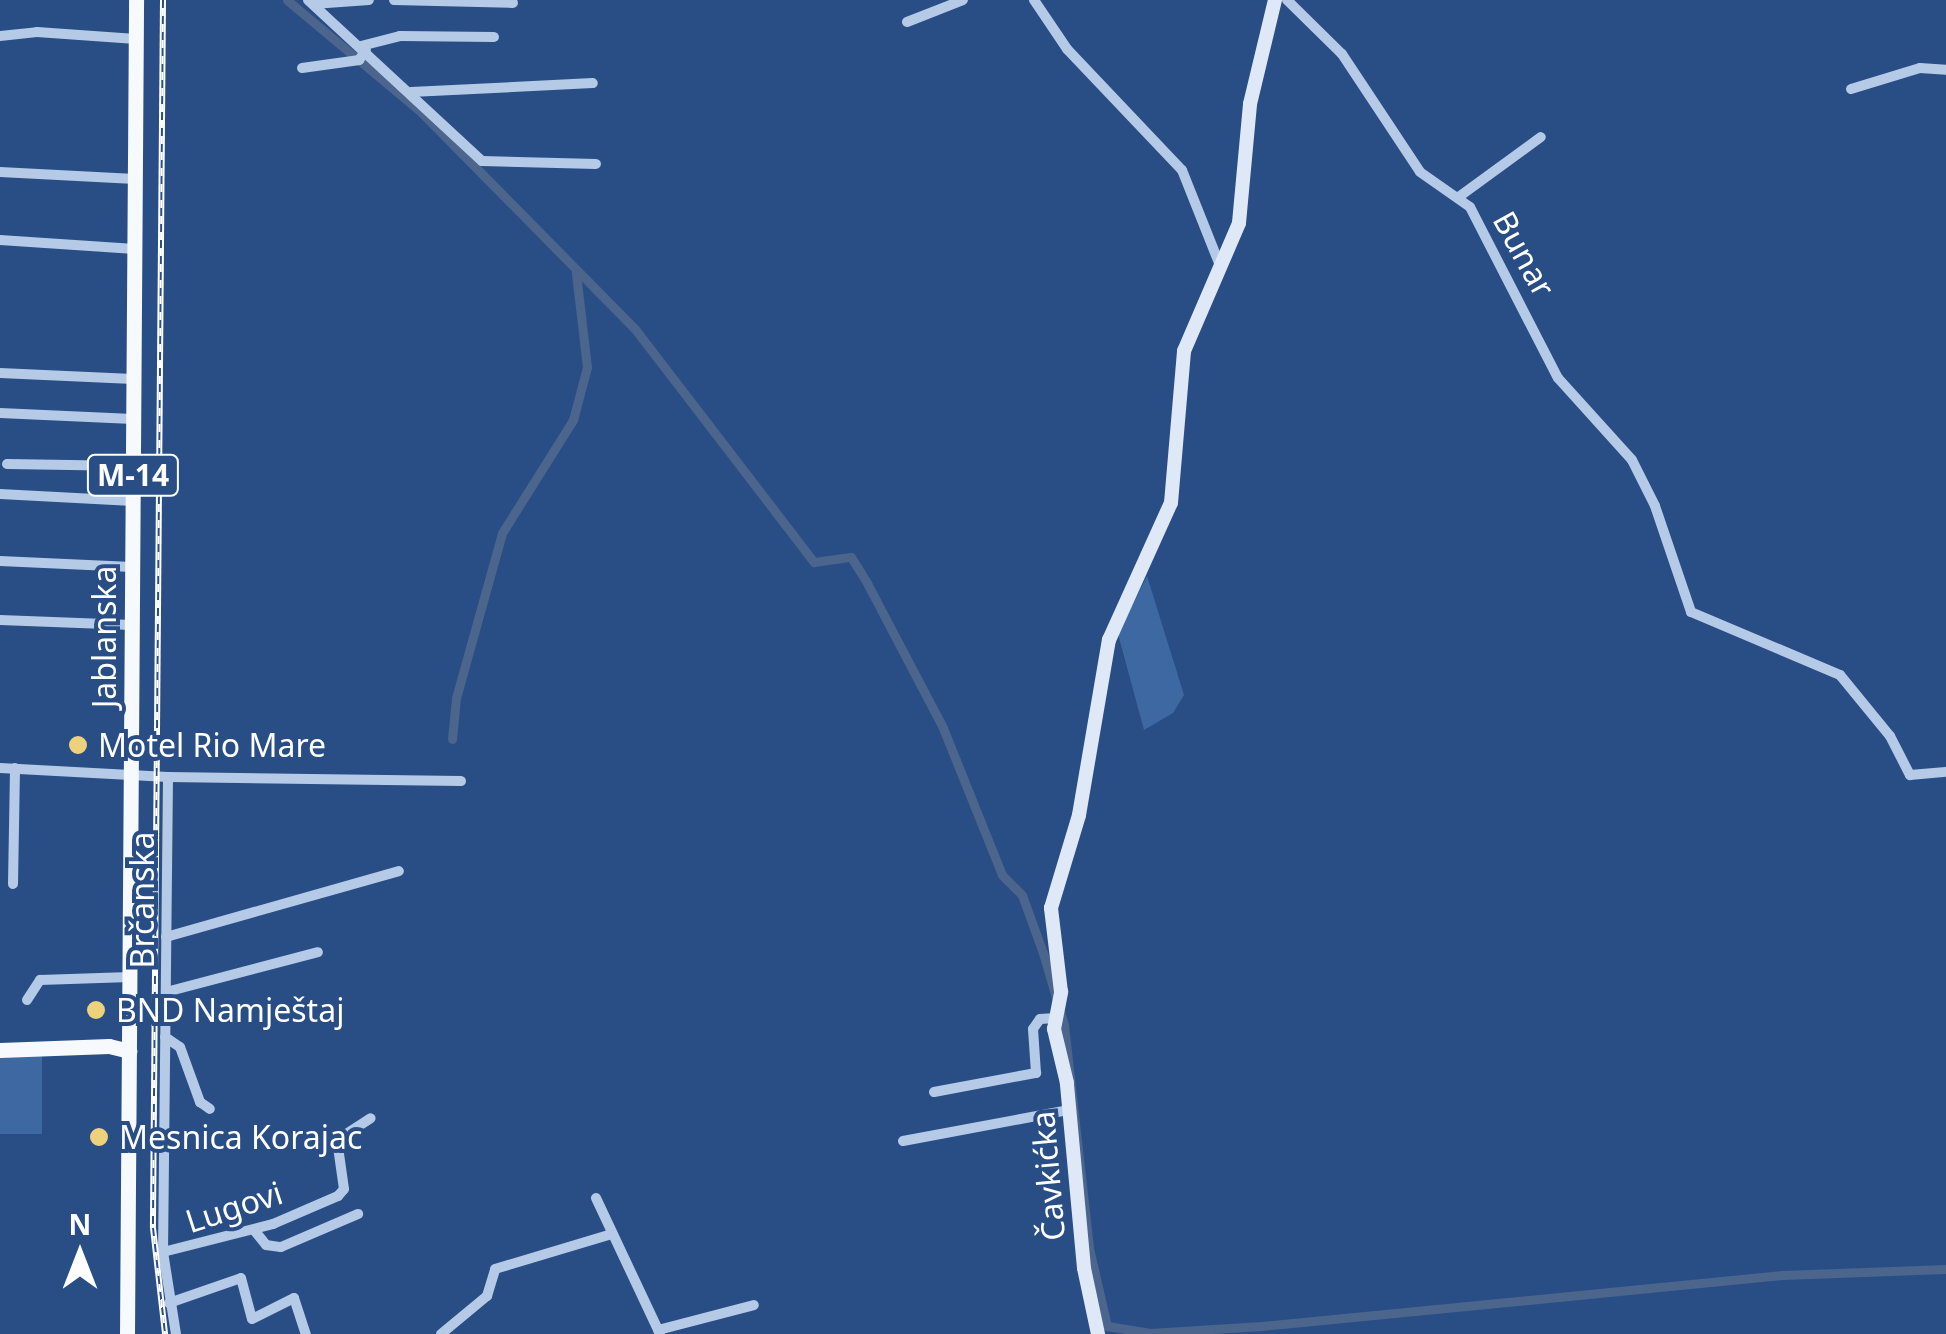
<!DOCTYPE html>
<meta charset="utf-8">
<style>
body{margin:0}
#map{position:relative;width:1946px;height:1334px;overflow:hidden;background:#294e85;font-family:"Noto Sans",sans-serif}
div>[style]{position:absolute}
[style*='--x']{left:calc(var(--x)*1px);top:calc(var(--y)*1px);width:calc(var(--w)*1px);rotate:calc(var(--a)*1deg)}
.green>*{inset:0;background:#3e68a2;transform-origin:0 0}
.canal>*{height:9px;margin:-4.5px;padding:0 4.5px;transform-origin:4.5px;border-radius:4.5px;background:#4b658c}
.street>*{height:10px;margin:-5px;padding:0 5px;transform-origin:5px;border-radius:5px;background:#b4cae7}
.secondary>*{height:14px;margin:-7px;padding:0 7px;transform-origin:7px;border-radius:7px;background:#dee8f7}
.primary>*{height:15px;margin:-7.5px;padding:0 7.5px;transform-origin:7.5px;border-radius:7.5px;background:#f6f9fe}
.rail>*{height:6px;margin-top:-3px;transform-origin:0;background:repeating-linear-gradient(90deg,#294e85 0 8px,#fff 0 16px);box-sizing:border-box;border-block:2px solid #fff}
.dots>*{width:28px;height:28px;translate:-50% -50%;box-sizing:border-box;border:5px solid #294e85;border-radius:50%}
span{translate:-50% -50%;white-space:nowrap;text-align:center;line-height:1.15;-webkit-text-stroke:8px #294e85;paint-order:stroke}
.shield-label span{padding:2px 8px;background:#294e85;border:2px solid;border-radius:8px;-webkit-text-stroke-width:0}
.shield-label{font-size:30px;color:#fff;font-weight:700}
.street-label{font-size:32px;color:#fff}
.poi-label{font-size:32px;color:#fff}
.left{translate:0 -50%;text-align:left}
.north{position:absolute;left:30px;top:1204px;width:100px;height:100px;-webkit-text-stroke:8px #294e85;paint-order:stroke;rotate:0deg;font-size:28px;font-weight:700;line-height:40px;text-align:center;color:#fff}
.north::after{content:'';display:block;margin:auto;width:35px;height:45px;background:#fff;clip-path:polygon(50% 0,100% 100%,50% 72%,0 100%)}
</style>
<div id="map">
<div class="green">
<i style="clip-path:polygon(1147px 576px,1184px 695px,1173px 713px,1144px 730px,1118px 634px)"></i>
<i style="left:0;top:1050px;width:42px;height:84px"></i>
</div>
<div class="canal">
<i style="--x:287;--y:0;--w:176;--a:39.9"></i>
<i style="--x:422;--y:113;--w:303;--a:45.4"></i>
<i style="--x:635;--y:329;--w:294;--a:52.5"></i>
<i style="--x:814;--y:562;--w:37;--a:-8"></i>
<i style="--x:851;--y:557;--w:31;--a:58"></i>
<i style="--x:867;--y:583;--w:164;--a:62.3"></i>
<i style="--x:943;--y:728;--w:158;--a:68.1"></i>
<i style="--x:1002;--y:875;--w:28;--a:45"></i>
<i style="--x:1022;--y:895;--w:62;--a:70.1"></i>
<i style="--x:1043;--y:953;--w:75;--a:73.7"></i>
<i style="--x:1064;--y:1025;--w:224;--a:83.6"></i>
<i style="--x:1089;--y:1248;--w:80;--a:77"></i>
<i style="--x:1107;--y:1326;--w:44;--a:9.2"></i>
<i style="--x:1150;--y:1333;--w:112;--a:-3.6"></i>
<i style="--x:1262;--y:1326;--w:523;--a:-5.59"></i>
<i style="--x:1783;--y:1275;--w:163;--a:-2.1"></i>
<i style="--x:452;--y:739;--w:41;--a:-84.4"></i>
<i style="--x:456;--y:698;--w:171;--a:-74.4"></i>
<i style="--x:502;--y:533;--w:133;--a:-57.9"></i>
<i style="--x:573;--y:420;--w:55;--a:-75.2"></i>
<i style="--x:587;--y:367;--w:95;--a:-96.7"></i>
</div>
<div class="street">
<i style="--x:308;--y:0;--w:237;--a:42.8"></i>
<i style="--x:482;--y:161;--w:114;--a:1.5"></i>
<i style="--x:394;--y:0;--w:119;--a:1.4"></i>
<i style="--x:1034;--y:0;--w:59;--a:56"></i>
<i style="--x:1067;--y:49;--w:167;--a:46.5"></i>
<i style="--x:1182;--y:170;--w:100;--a:68.3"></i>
<i style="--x:1287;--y:0;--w:77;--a:44.5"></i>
<i style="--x:1342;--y:54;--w:141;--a:56.5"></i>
<i style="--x:1420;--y:172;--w:61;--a:35"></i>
<i style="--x:1470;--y:207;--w:192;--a:62.8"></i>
<i style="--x:1558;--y:378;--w:110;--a:47.9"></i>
<i style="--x:1632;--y:460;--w:51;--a:63.4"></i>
<i style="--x:1655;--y:506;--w:112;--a:71.2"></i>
<i style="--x:1691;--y:612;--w:162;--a:22.9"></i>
<i style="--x:1840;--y:675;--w:79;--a:50.7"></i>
<i style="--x:1890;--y:736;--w:44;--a:62.9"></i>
<i style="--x:1910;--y:775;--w:36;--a:-5"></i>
<i style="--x:313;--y:4;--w:56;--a:-4.1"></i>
<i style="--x:907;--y:22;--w:60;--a:-21.4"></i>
<i style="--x:0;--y:36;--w:37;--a:-6"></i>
<i style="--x:37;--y:32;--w:99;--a:4"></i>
<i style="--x:361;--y:46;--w:40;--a:-14.4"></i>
<i style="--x:400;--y:36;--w:94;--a:0.6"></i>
<i style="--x:302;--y:68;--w:58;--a:-8"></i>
<i style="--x:359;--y:60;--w:12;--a:-55"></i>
<i style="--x:1851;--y:89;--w:72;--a:-16.9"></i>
<i style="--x:1920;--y:68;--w:26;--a:4"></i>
<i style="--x:411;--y:92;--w:182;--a:-2.8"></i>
<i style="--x:0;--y:172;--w:135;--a:3"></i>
<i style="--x:1460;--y:196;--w:100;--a:-36.1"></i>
<i style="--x:0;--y:240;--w:135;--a:3.8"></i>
<i style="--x:0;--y:373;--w:133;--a:2.6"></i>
<i style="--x:0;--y:413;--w:133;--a:2.6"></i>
<i style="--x:7;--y:464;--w:126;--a:0.9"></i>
<i style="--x:0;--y:494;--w:133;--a:3"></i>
<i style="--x:0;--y:561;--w:132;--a:2.6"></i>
<i style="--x:0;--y:620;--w:132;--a:2.2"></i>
<i style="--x:0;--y:768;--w:168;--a:3.1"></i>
<i style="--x:168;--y:777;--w:475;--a:90.6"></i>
<i style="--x:163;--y:1252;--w:83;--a:81"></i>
<i style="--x:168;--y:777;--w:293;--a:0.8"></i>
<i style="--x:13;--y:884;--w:116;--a:-89"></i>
<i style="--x:166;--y:937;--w:242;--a:-15.8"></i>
<i style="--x:166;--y:992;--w:157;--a:-14.7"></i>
<i style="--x:27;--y:1000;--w:24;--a:-57"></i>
<i style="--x:40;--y:980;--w:90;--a:-1.9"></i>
<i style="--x:165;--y:1037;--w:18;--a:34"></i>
<i style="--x:180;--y:1047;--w:59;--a:70"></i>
<i style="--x:200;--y:1102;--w:12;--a:35"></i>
<i style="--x:934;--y:1092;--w:104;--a:-10.6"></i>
<i style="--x:1036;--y:1073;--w:44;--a:-93.9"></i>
<i style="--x:1033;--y:1029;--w:12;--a:-55"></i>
<i style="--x:1040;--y:1019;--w:15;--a:-4"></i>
<i style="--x:903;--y:1141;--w:169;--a:-10.6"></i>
<i style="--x:596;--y:1198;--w:150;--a:64.8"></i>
<i style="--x:254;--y:1230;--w:19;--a:51"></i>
<i style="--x:266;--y:1245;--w:15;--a:8"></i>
<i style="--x:281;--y:1247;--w:84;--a:-23.2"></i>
<i style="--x:163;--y:1252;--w:114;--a:-14.3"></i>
<i style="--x:273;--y:1224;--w:71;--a:-23.3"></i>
<i style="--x:338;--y:1196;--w:9;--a:-49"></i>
<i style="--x:344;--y:1189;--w:49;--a:-98.1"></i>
<i style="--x:337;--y:1140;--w:40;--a:-32.9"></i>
<i style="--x:169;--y:1303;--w:76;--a:-19.1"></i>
<i style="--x:241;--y:1278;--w:42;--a:75"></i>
<i style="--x:252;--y:1319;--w:47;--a:-26.6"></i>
<i style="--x:294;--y:1298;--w:38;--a:72"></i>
<i style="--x:658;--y:1330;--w:99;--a:-14.6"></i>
<i style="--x:441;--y:1334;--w:60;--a:-39.6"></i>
<i style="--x:487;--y:1296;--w:28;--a:-73"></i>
<i style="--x:495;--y:1269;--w:122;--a:-16.7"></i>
</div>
<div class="secondary">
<i style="--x:1098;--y:1334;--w:67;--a:-102"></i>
<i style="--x:1084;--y:1268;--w:186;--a:-95.3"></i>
<i style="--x:1067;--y:1083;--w:56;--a:-103.5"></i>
<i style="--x:1054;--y:1029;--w:38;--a:-79"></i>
<i style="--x:1061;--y:992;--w:85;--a:-96.8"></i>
<i style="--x:1051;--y:908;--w:97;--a:-73.2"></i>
<i style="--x:1079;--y:815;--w:178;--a:-80.3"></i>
<i style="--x:1109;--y:640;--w:150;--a:-65.7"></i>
<i style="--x:1171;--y:503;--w:153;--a:-85.1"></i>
<i style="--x:1184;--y:351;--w:139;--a:-66.7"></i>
<i style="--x:1239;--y:223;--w:120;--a:-84.7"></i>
<i style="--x:1250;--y:104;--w:107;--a:-76.5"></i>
</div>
<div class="primary">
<i style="--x:0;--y:1050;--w:109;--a:-2.1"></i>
<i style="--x:109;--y:1046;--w:21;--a:14"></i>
<i style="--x:127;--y:1334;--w:1334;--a:-89.61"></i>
</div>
<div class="rail">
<i style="--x:163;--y:0;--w:1228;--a:90.47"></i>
<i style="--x:153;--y:1228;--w:107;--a:83.5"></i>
</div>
<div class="dots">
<i style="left:78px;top:745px;background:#eed17b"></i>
<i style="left:96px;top:1010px;background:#eed17b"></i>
<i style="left:99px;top:1137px;background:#eed17b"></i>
</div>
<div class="shield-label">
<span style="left:133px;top:475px">M-14</span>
</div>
<div class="street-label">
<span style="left:1524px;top:254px;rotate:61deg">Bunar</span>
<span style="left:104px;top:637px;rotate:-90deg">Jablanska</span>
<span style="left:142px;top:900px;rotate:-90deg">Brčanska</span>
<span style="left:1048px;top:1176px;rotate:-95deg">Čavkićka</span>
<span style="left:234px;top:1207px;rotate:-18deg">Lugovi</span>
</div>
<div class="poi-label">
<span class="left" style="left:98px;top:745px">Motel Rio Mare</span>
<span class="left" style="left:116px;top:1010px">BND Namještaj</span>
<span class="left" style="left:119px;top:1137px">Mesnica Korajac</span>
</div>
<div class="north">N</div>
</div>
